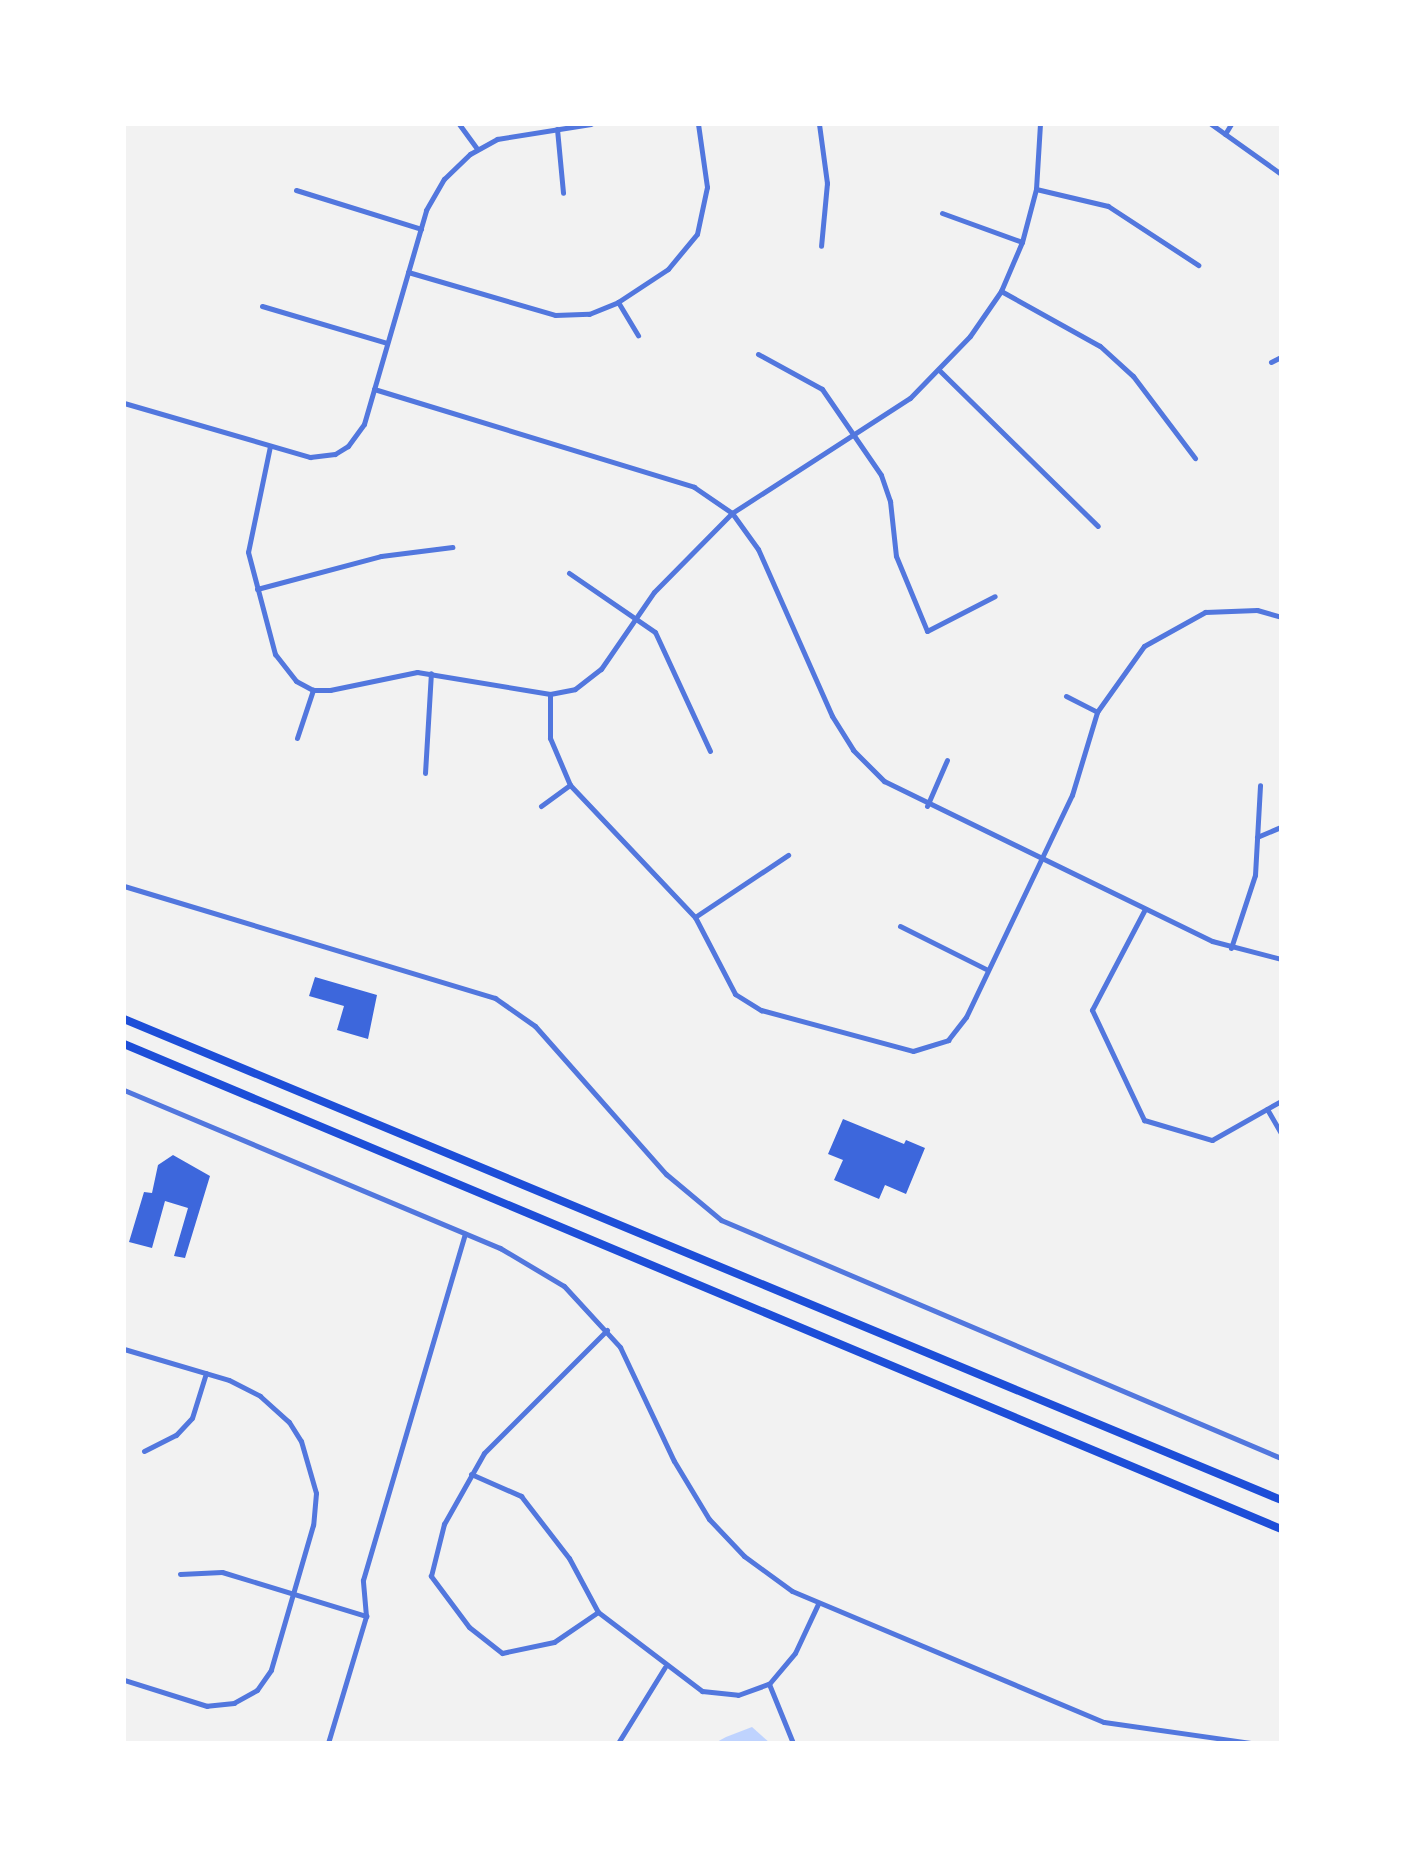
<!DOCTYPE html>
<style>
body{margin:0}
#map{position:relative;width:1405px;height:1867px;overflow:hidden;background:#f2f2f2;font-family:Roboto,sans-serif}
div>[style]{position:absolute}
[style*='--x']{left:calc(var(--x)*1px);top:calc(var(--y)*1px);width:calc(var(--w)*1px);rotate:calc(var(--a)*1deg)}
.water>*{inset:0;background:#bfd3fe}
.building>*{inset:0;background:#3d67dc}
.minor>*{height:5px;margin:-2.5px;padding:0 2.5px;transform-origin:2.5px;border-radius:2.5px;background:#5277de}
.motorway>*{height:8px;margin:-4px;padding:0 4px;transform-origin:4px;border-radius:4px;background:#1d4ed8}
span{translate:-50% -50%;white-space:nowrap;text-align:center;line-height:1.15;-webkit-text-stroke:6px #fff;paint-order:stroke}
.frame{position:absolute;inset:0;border:126px solid #fff;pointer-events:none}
</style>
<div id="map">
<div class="water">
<i style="clip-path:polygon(752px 1727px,770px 1743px,715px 1743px,726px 1737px)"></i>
</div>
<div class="building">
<i style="clip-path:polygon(315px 977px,377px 995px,368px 1039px,337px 1030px,344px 1006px,309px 996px)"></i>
<i style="clip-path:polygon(843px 1119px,904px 1144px,906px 1140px,925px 1148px,906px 1194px,885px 1185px,879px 1199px,834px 1180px,843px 1160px,828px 1154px)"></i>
<i style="clip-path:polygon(173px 1155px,210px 1176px,185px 1258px,174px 1256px,188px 1208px,165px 1201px,152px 1248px,129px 1242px,144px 1192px,152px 1193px,158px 1165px)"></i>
</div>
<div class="minor">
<i style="--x:459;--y:124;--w:31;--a:54"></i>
<i style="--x:819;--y:124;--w:60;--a:82.3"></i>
<i style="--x:827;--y:183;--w:63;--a:95.4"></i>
<i style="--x:1211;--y:124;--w:86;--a:35.5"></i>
<i style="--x:557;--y:129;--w:64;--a:84.6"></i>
<i style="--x:1225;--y:134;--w:12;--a:-59"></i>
<i style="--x:1036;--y:189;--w:74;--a:13.3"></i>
<i style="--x:1108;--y:206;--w:108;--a:33.2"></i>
<i style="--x:296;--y:190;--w:131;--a:17.3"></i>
<i style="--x:942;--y:213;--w:85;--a:19.9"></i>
<i style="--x:408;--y:272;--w:153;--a:16.3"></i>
<i style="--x:555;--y:315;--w:34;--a:-2"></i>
<i style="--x:589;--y:314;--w:31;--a:-22"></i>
<i style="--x:618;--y:302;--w:60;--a:-33.4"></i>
<i style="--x:668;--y:269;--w:45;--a:-50.4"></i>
<i style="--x:697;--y:234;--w:48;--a:-78"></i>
<i style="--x:707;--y:187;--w:64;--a:-98.1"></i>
<i style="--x:1001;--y:291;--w:113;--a:29.1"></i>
<i style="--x:1100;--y:346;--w:45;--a:42.3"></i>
<i style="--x:1133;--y:376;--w:103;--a:52.9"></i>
<i style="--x:618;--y:302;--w:39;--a:59"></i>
<i style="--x:262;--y:306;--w:130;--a:16.5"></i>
<i style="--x:758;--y:354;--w:73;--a:28.7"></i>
<i style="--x:822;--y:389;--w:104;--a:55.5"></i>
<i style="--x:881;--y:475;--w:28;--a:71"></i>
<i style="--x:890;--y:501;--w:55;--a:83.8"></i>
<i style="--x:896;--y:556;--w:81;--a:67.5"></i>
<i style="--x:927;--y:631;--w:76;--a:-27.2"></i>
<i style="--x:1271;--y:362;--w:11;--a:-27"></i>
<i style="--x:940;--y:371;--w:221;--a:44.5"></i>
<i style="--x:374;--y:389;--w:335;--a:17"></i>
<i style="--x:694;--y:487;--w:46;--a:34.4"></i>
<i style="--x:732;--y:513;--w:44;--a:54.2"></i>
<i style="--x:758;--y:549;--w:183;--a:66.1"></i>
<i style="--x:832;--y:716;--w:40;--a:58"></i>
<i style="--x:853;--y:750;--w:44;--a:45"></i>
<i style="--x:884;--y:781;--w:365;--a:26"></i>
<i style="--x:1212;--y:941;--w:71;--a:14.6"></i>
<i style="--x:124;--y:403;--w:194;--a:16.2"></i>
<i style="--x:310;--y:457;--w:25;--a:-7"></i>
<i style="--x:335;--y:454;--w:15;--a:-32"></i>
<i style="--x:348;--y:446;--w:27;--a:-54"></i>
<i style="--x:364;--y:424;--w:223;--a:-73.8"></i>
<i style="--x:426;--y:210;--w:36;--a:-60"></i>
<i style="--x:444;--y:179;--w:36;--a:-44"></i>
<i style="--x:470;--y:154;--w:31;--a:-29"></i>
<i style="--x:497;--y:139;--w:95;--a:-9.1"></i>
<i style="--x:270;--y:446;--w:108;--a:101.7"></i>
<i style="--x:248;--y:552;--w:106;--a:75.2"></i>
<i style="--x:275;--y:654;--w:34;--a:52"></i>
<i style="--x:296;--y:681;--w:19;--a:28"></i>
<i style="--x:313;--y:690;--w:17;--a:0"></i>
<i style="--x:330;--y:690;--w:89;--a:-11.7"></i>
<i style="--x:417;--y:672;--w:135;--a:9.4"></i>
<i style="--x:550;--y:694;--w:25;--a:-11"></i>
<i style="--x:575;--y:689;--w:33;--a:-38"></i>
<i style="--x:601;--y:669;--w:93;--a:-55.5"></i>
<i style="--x:654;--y:592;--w:111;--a:-45.4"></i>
<i style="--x:732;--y:513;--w:212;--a:-32.9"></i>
<i style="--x:910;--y:398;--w:86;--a:-45.9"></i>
<i style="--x:970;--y:336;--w:55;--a:-55.4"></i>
<i style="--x:1001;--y:291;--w:53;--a:-66.8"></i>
<i style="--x:1022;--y:242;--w:55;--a:-75.2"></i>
<i style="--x:1036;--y:189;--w:65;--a:-86.5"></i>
<i style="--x:569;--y:573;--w:104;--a:34.5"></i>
<i style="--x:655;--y:632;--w:131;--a:65.2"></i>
<i style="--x:257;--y:589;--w:128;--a:-14.9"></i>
<i style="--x:381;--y:556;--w:72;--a:-7.2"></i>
<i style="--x:550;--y:694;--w:44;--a:90"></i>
<i style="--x:550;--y:738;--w:51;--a:66.9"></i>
<i style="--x:570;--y:785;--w:182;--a:46.6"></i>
<i style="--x:695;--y:917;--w:87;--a:62.5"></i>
<i style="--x:735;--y:994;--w:31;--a:32"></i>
<i style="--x:761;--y:1010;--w:157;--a:15.1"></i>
<i style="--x:913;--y:1051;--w:37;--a:-17"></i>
<i style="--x:948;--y:1040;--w:29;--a:-52"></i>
<i style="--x:966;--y:1017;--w:246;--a:-64.5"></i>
<i style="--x:1072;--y:795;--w:87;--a:-73.2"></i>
<i style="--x:1097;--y:712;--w:81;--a:-54.5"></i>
<i style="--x:1144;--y:646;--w:70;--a:-29.1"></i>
<i style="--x:1205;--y:612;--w:52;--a:-2.2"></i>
<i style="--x:1257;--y:610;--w:25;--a:16"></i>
<i style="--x:1066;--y:696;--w:35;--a:27"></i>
<i style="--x:297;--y:738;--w:51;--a:-71.6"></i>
<i style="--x:425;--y:773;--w:100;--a:-86.6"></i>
<i style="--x:541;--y:806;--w:36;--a:-36"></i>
<i style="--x:927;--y:806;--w:50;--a:-66.5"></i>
<i style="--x:1257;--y:837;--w:26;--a:-23"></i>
<i style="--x:124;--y:886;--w:388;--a:16.8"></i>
<i style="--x:495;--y:998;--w:49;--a:35"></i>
<i style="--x:535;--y:1026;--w:198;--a:48.5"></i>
<i style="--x:666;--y:1174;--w:72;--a:39.9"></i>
<i style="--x:721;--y:1220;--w:608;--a:23.03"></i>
<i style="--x:1145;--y:909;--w:114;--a:117.7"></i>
<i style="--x:1092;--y:1010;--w:122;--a:64.7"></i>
<i style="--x:1144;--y:1120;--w:71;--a:16.4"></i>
<i style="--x:1212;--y:1140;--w:79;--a:-29.5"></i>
<i style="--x:695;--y:917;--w:112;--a:-33.7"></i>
<i style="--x:900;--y:926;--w:98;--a:26.6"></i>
<i style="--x:1231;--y:948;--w:77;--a:-71.8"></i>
<i style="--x:1255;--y:875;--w:90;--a:-86.8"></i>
<i style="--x:124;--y:1090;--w:408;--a:22.8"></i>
<i style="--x:500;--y:1248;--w:74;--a:30.7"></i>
<i style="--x:564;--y:1286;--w:83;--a:47.4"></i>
<i style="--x:620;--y:1347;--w:126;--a:64.7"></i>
<i style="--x:674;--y:1461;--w:68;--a:58.9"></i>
<i style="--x:709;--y:1519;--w:51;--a:46.6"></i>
<i style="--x:744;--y:1556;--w:59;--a:36.1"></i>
<i style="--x:792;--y:1591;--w:338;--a:22.8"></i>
<i style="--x:1104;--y:1722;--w:148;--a:8.1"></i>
<i style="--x:1267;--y:1109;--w:28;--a:60"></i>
<i style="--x:124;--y:1349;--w:109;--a:16.4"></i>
<i style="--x:229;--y:1380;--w:35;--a:27"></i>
<i style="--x:260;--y:1396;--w:39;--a:42"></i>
<i style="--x:289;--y:1422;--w:22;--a:58"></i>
<i style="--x:301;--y:1441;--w:54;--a:73.9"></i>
<i style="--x:316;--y:1493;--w:32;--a:95"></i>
<i style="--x:313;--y:1525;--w:151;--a:106.2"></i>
<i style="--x:271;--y:1670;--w:24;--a:125"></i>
<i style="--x:257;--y:1690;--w:26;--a:151"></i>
<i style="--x:234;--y:1703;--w:27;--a:174"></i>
<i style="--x:207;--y:1706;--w:87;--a:-162.6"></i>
<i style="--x:144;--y:1451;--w:36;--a:-27"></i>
<i style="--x:176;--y:1435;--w:23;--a:-47"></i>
<i style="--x:192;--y:1418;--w:47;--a:-72.7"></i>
<i style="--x:471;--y:1474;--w:55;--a:23.7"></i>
<i style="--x:521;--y:1496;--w:78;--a:52.3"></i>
<i style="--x:569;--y:1558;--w:61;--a:61.8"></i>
<i style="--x:598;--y:1612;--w:131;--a:37.2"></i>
<i style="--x:702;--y:1691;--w:36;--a:6"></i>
<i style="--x:738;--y:1695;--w:33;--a:-20"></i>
<i style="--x:769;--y:1684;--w:40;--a:-50"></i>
<i style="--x:795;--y:1653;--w:54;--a:-64.9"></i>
<i style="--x:180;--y:1574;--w:42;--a:-2.7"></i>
<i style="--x:222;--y:1572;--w:151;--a:17"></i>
<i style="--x:598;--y:1612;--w:53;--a:145.7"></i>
<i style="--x:554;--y:1642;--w:53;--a:168.1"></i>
<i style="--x:502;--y:1653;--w:42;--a:-141.8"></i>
<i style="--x:469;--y:1627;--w:64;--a:-126.7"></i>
<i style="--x:431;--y:1576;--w:54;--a:-76"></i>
<i style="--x:444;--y:1524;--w:81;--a:-60.6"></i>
<i style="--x:484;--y:1453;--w:174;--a:-45"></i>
<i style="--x:769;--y:1684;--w:64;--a:67.9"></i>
<i style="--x:328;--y:1743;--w:133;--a:-73.3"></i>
<i style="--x:366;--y:1616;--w:36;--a:-95"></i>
<i style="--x:363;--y:1580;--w:361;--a:-73.6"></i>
<i style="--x:618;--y:1743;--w:89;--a:-58.3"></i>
</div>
<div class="motorway">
<i style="--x:124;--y:1019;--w:1253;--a:22.57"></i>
<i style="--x:124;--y:1044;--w:1255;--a:22.74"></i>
</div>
<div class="frame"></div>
</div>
